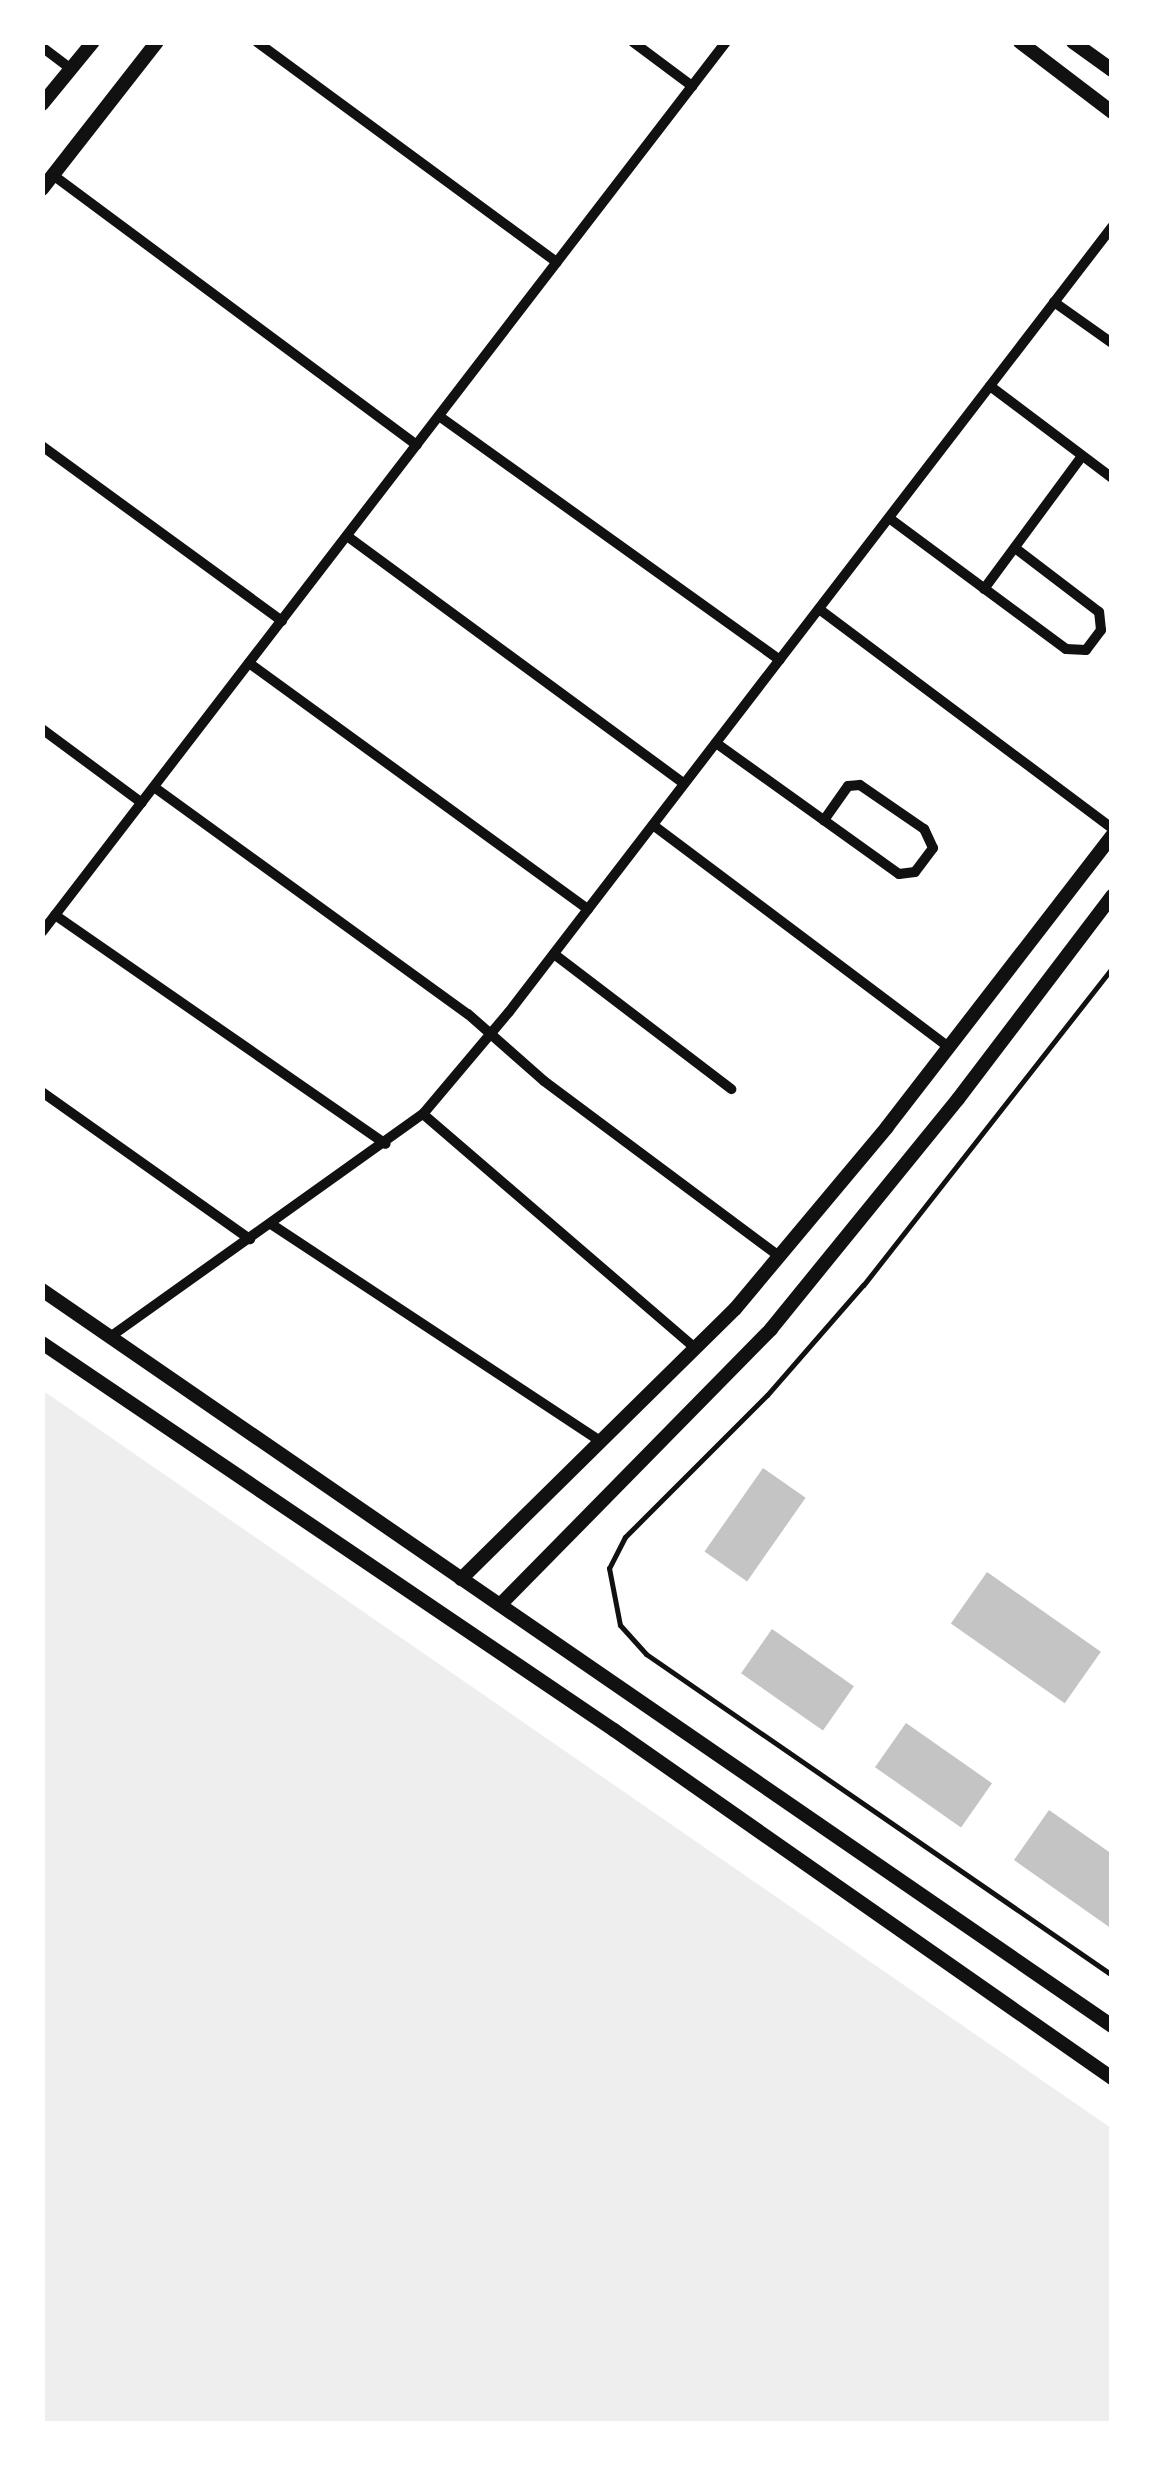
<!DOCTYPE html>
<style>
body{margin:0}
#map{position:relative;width:1154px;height:2466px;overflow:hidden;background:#fff;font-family:Signika,sans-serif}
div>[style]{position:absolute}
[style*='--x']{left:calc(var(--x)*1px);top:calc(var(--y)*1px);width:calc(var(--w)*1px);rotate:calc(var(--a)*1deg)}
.green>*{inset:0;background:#eee}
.building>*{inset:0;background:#c4c4c4;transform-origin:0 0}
.service>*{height:5px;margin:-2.5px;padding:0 2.5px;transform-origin:2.5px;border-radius:2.5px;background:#111}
.minor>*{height:10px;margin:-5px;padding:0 5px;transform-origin:5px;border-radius:5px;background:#111}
.tertiary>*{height:14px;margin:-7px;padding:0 7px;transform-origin:7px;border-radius:7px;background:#111}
span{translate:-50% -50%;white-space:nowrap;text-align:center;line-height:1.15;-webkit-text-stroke:10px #fff;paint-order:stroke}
.frame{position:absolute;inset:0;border:45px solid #fff;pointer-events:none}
</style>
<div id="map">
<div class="green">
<i style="clip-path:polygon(42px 1390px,1111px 2128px,1111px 2423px,43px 2423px)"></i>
</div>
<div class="building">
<i style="left:763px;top:1468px;width:52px;height:102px;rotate:35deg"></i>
<i style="left:987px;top:1572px;width:139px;height:63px;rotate:35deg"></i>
<i style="left:772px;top:1629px;width:100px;height:54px;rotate:35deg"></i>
<i style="left:906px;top:1723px;width:105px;height:54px;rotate:35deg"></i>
<i style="clip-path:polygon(1049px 1810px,1112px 1854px,1112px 1929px,1014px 1860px)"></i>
</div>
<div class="service">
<i style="--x:1112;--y:968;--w:403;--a:128.1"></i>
<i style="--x:863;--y:1285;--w:146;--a:131.1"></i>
<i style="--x:767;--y:1395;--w:201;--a:135"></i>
<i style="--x:625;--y:1537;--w:35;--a:117"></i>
<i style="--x:609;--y:1568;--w:58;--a:79.1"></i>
<i style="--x:620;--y:1625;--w:39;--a:48"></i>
<i style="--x:646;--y:1654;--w:566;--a:34.56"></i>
</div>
<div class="minor">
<i style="--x:257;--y:42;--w:372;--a:36.3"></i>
<i style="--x:633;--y:42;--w:74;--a:36.7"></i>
<i style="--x:42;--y:47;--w:36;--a:37"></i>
<i style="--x:53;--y:175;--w:453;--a:36.6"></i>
<i style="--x:1054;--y:302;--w:71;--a:35.3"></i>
<i style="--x:990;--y:386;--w:153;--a:37"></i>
<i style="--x:439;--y:416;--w:419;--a:35.6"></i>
<i style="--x:42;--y:446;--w:297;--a:36.1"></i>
<i style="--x:889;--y:518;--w:220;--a:36.5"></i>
<i style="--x:1066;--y:649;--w:20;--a:3"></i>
<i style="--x:1086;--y:650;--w:25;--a:-53"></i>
<i style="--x:1101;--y:630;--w:18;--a:-96"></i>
<i style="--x:1099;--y:612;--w:106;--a:-142.7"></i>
<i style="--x:347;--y:536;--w:418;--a:36.3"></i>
<i style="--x:984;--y:589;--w:165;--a:-53.6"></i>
<i style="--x:819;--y:609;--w:366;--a:36.8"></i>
<i style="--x:249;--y:663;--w:419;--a:36"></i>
<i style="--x:42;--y:729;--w:124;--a:36.5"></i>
<i style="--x:716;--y:743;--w:225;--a:35.6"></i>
<i style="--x:899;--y:874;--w:16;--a:-7"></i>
<i style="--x:915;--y:872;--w:30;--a:-53"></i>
<i style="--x:933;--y:848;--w:21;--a:-115"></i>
<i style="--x:924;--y:829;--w:78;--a:-145.5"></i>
<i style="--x:860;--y:785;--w:12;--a:175"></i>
<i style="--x:848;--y:786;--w:42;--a:125.2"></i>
<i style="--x:154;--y:787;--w:387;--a:35.9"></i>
<i style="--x:468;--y:1014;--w:101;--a:41.4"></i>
<i style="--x:544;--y:1081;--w:293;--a:36.7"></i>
<i style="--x:653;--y:825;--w:370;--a:36.9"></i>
<i style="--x:55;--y:915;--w:402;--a:34.7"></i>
<i style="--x:42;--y:932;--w:1122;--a:-52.46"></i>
<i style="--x:554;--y:954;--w:223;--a:37.3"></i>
<i style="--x:42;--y:1092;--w:255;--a:35.3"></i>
<i style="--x:423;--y:1114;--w:360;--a:40.7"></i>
<i style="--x:271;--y:1224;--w:396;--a:33.4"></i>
<i style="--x:110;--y:1337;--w:384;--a:-35.5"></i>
<i style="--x:423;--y:1114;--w:133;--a:-49.9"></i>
<i style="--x:509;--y:1012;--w:990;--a:-52.47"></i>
</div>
<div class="tertiary">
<i style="--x:1020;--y:42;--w:116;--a:37.3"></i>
<i style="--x:1073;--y:42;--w:48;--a:35.7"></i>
<i style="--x:42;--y:104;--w:80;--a:-50.6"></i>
<i style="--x:42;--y:189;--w:187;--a:-52"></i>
<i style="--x:42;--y:1290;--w:1299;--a:34.52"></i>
<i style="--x:42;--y:1343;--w:691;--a:34.08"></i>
<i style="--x:614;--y:1730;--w:608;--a:34.95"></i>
<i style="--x:461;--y:1579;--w:385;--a:-44.6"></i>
<i style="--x:735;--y:1309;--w:237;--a:-50.1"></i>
<i style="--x:887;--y:1127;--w:368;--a:-52.3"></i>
<i style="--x:500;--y:1605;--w:387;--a:-45.5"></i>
<i style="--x:771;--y:1329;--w:296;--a:-50.9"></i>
<i style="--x:958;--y:1099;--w:255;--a:-52.8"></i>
</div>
<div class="frame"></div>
</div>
